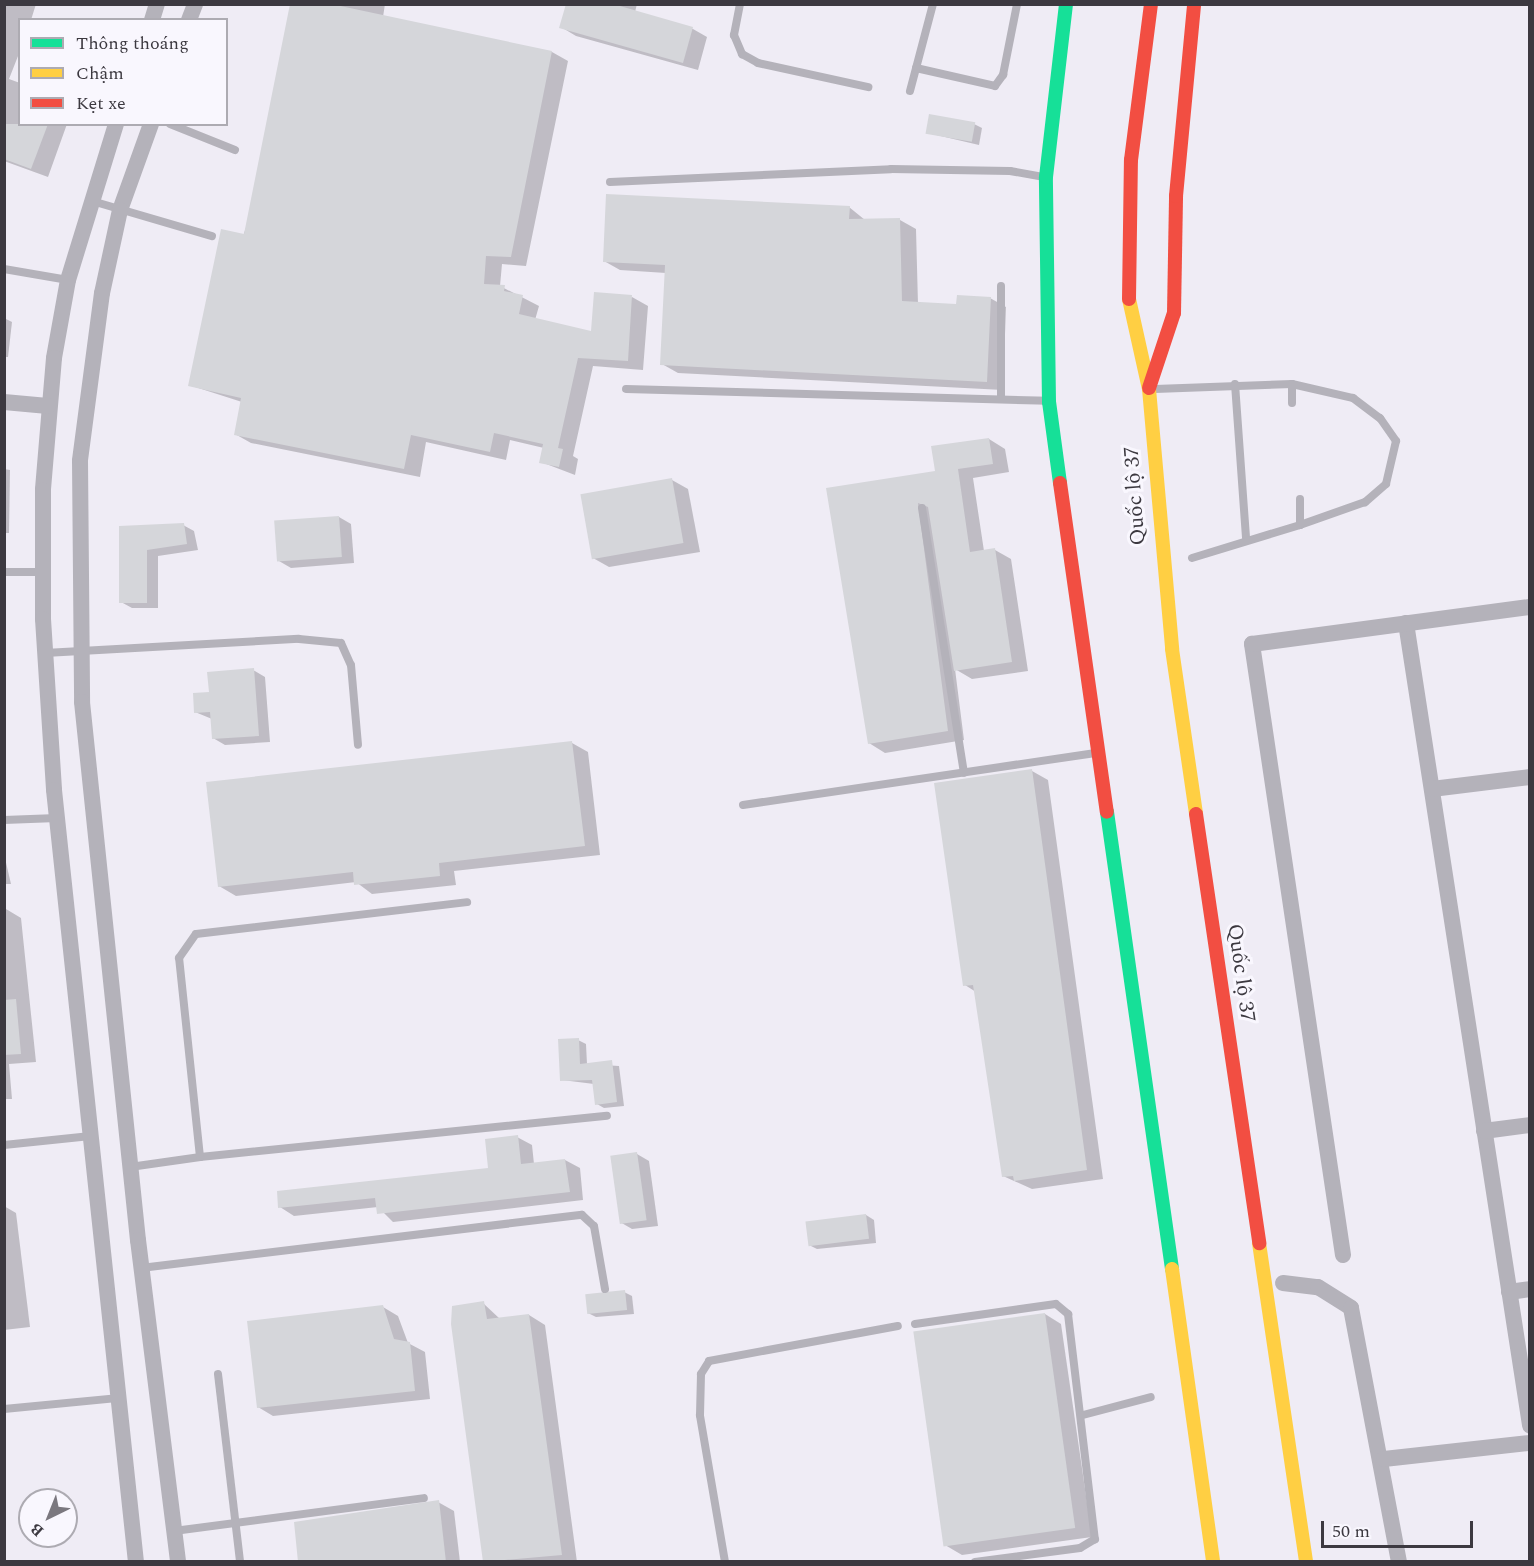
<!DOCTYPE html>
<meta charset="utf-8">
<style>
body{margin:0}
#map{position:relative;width:1534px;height:1566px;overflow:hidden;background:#efecf5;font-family:Spectral,serif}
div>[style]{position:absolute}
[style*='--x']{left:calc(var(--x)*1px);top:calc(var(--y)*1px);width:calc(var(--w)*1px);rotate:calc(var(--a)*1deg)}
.shadow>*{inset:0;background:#0003}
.building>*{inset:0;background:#d5d6da;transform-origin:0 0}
.lane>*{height:8px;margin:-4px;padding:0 4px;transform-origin:4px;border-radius:4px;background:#b4b2ba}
.street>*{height:16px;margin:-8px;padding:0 8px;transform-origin:8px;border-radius:8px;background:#b4b2ba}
.fast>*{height:14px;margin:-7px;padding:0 7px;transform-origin:7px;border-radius:7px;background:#16e098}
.slow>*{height:14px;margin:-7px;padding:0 7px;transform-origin:7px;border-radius:7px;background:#ffcf43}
.jam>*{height:14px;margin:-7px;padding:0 7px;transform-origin:7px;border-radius:7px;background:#f24e42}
span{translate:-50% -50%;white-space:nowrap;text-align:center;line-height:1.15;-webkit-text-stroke:6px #f9f7fe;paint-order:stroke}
.street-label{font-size:21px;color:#3c3940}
.frame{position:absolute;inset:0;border:6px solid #3c3940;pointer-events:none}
.legend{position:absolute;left:18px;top:18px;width:210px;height:108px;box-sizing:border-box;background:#f9f7fe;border:2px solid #adabb2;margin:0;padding:8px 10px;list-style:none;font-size:18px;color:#3c3940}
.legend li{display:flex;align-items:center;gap:12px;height:30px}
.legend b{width:30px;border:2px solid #adabb2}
.north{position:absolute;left:18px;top:1488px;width:60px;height:60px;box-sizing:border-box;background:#f9f7fe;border:2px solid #adabb2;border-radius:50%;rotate:223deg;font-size:16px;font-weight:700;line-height:24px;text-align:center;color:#3c3940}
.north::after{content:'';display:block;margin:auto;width:21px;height:27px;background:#7b787f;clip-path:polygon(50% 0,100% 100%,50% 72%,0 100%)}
.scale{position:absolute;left:1321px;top:1521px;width:152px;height:27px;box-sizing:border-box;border:3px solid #3c3940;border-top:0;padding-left:8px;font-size:18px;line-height:21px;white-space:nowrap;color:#3c3940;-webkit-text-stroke:4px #f9f7fe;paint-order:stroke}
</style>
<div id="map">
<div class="shadow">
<i style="clip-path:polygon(4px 4px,36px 4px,31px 20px,20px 20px,20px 51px,9px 79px,20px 83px,20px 124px,67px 124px,48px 177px,4px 161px)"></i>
<i style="clip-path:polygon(327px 4px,385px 4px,383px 17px,552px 52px,568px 61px,526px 266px,502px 264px,500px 286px,539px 306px,535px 320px,593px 333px,632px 297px,648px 306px,643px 370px,593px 366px,573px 456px,578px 459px,575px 475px,541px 462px,544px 448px,510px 440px,506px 460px,426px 442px,420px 477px,251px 443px,235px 434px,242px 402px,189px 385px)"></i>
<i style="clip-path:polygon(567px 4px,637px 4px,635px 12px,693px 29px,707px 37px,698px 70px,576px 36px,561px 27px)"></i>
<i style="clip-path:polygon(974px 124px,982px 128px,979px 145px,928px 133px)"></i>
<i style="clip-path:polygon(849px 207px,865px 220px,900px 220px,916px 229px,918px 304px,958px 306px,990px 298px,1006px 307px,1003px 390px,678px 373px,662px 364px,666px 273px,620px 270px,604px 261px)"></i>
<i style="clip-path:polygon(4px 318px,12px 322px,8px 357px,4px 357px)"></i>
<i style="clip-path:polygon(989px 439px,1005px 449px,1009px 472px,973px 478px,984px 551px,995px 550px,1011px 559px,1028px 671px,972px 679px,955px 669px,964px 740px,885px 753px,869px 743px,827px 489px,936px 472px)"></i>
<i style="clip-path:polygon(4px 469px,10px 470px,9px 533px,4px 533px)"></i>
<i style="clip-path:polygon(672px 480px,688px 489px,700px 552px,609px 567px,593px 558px)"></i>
<i style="clip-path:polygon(339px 517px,351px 524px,354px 563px,291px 568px,279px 561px)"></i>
<i style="clip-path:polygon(183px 525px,194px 531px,198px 550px,158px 556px,158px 608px,132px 608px,121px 602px,121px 528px)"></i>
<i style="clip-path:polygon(253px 670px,265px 677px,270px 742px,225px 745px,213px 738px,212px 719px,195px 712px)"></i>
<i style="clip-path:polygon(572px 743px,588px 752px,600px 855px,454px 871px,456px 885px,372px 894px,356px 882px,236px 896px,219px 886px)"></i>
<i style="clip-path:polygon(1032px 771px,1048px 780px,1103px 1179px,1032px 1189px,1003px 1176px,976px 992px,965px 985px)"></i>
<i style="clip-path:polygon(4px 854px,11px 884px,4px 884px)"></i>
<i style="clip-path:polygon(6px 909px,21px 918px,36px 1062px,9px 1064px,12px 1099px,4px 1099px)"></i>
<i style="clip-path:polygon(578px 1040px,586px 1044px,587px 1064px,619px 1066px,624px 1106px,604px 1108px,597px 1104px,594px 1084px,562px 1080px)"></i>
<i style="clip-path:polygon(517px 1137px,532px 1145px,534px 1164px,565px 1160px,580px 1168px,583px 1200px,393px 1222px,378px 1207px,294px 1216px,280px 1207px,490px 1169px)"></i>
<i style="clip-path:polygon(637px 1154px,649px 1161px,658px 1226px,632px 1229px,620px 1222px)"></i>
<i style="clip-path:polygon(4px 1206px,16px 1213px,30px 1327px,4px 1330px)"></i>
<i style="clip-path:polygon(866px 1215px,874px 1220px,876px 1243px,817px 1249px,809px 1245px)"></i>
<i style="clip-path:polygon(624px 1292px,632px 1296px,634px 1314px,596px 1317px,588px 1313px)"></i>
<i style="clip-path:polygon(483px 1303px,500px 1319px,529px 1315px,545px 1325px,577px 1562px,485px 1562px)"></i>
<i style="clip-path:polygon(383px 1307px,398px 1316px,408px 1343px,425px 1352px,430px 1399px,273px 1416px,258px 1407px)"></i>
<i style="clip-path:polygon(1045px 1314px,1061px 1324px,1092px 1537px,962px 1555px,945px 1545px)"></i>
<i style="clip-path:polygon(438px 1502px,454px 1511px,460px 1562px,300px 1562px)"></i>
</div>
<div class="building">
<i style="clip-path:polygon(290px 4px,331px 4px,552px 51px,511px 257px,486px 256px,484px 284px,505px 285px,504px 291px,523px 295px,519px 314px,591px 331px,594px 292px,632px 295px,628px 361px,578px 358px,558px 448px,563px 449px,559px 467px,539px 463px,543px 444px,494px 433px,490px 452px,411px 435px,404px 469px,234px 435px,241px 398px,188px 386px,221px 229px,244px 234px)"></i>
<i style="clip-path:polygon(566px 4px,613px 4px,693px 27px,683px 63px,559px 28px)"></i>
<i style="left:929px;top:114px;width:47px;height:20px;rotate:10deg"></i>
<i style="clip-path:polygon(4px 124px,48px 124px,31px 169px,4px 159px)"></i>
<i style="clip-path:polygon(606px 194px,850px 206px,849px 219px,900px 218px,902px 301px,956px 304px,957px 295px,991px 297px,987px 382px,660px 365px,665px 265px,603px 262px)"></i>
<i style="clip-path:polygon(989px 438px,993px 464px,958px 469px,970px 552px,995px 548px,1012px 662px,954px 671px,928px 507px,918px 503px,948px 731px,868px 744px,826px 488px,935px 471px,931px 446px)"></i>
<i style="left:672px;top:478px;width:66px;height:93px;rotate:80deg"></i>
<i style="left:339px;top:516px;width:41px;height:65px;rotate:86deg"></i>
<i style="clip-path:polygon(184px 523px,187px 544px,147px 550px,147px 603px,119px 603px,119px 526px)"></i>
<i style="clip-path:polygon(254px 668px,259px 736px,212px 739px,210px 712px,194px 713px,193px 693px,209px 692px,207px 672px)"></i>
<i style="clip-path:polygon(572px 741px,585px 846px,439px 863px,440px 876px,354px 885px,353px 872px,218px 887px,206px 782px)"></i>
<i style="clip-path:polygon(1032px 769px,1087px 1170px,1014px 1181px,1013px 1176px,1002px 1177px,973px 985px,963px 986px,934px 783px)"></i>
<i style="clip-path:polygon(16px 999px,21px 1054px,4px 1055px,4px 1000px)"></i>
<i style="clip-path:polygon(579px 1038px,580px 1064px,612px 1060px,617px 1102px,595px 1105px,592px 1080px,560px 1081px,558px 1039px)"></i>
<i style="clip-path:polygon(518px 1135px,521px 1164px,565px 1159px,570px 1192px,377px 1214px,375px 1198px,278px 1208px,277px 1191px,488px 1168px,485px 1139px)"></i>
<i style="left:637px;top:1152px;width:69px;height:27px;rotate:82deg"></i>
<i style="left:866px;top:1214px;width:25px;height:61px;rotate:83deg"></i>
<i style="left:625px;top:1290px;width:20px;height:40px;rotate:84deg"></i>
<i style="clip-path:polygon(484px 1301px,487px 1319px,529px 1314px,562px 1555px,483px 1562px,451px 1324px,452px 1306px)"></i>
<i style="clip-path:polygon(383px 1305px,394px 1339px,410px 1342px,415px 1391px,257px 1408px,247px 1321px)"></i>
<i style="left:1045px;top:1313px;width:217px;height:133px;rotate:82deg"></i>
<i style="clip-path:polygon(439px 1500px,446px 1562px,298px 1562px,294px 1522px)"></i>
</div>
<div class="lane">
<i style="--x:740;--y:4;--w:32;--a:101"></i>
<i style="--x:734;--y:35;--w:21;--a:67"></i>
<i style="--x:742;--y:54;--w:18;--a:29"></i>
<i style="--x:758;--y:63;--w:113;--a:12.3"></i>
<i style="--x:916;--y:68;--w:81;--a:12.8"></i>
<i style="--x:995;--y:86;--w:14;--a:-54"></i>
<i style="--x:1003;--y:75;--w:72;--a:-78.8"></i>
<i style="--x:910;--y:91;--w:90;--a:-75.2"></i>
<i style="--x:170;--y:124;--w:70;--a:21.8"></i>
<i style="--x:610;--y:182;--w:281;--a:-2.6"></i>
<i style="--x:891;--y:169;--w:119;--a:1"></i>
<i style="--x:1010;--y:171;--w:35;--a:10"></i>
<i style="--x:92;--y:201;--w:125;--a:16.3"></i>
<i style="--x:4;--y:269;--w:65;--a:9.8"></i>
<i style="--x:1001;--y:286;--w:113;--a:90"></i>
<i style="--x:1235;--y:384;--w:154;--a:85.9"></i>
<i style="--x:1292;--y:384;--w:63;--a:12.9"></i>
<i style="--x:1353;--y:398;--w:34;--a:37"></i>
<i style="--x:1380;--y:418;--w:28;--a:55"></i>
<i style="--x:1396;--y:441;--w:44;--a:103.1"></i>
<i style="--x:1386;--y:484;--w:28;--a:139"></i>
<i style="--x:1365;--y:502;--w:69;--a:160.5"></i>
<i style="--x:626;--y:389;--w:422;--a:1.6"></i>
<i style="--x:1155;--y:389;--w:137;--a:-2.1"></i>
<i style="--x:1292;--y:384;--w:19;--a:90"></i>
<i style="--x:922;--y:508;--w:268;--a:81"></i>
<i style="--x:1192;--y:558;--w:113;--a:-17"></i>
<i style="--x:1300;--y:525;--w:26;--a:-90"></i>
<i style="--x:4;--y:572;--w:39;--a:0"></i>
<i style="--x:45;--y:653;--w:254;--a:-3.2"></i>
<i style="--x:299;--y:639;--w:42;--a:5.4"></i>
<i style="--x:341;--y:643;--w:24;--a:66"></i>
<i style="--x:351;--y:665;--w:80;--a:85"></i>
<i style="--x:743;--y:805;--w:358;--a:-8.4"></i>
<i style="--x:4;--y:820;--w:53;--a:-2.2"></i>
<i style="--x:4;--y:1145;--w:87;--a:-5.9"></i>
<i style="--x:200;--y:1157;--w:409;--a:-5.8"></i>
<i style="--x:130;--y:1167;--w:71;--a:-8.1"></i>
<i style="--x:200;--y:1157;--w:200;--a:-96"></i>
<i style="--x:179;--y:958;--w:29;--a:-55"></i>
<i style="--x:196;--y:934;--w:273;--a:-6.7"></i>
<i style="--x:141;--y:1268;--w:444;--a:-6.9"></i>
<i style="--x:582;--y:1215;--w:16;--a:43"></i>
<i style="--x:594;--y:1226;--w:64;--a:80.1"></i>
<i style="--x:915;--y:1324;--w:142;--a:-8.1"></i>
<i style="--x:1056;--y:1304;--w:16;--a:40"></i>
<i style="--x:1068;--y:1314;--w:227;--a:83.2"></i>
<i style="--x:1095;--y:1539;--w:17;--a:149"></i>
<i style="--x:1080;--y:1548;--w:106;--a:172.4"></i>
<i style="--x:218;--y:1374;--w:189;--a:83.3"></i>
<i style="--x:4;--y:1409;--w:116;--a:-5.5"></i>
<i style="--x:1083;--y:1415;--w:70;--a:-14.8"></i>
<i style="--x:174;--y:1531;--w:252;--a:-7.5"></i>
<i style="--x:725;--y:1562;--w:149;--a:-99.7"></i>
<i style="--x:700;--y:1415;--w:41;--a:-88.6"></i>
<i style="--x:701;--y:1374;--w:15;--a:-58"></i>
<i style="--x:709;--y:1361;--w:192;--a:-10.5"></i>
</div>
<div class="street">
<i style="--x:152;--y:20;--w:17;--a:-73"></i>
<i style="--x:189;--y:20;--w:17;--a:-69"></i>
<i style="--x:116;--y:124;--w:163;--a:107.1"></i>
<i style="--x:68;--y:280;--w:79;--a:100.2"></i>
<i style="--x:54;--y:358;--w:132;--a:94.8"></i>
<i style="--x:43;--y:490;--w:129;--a:90"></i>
<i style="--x:43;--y:619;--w:171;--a:86.3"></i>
<i style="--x:54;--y:790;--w:776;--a:83.94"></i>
<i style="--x:151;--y:124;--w:91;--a:109.8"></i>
<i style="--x:120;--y:210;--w:85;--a:102.2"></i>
<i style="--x:102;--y:293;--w:169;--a:97.5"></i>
<i style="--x:80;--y:461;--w:241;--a:89.5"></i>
<i style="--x:82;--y:702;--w:541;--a:84.06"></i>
<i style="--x:138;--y:1240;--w:324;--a:82.9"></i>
<i style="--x:4;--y:402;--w:44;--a:5.2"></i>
<i style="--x:1406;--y:623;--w:812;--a:81.21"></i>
<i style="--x:1432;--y:789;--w:99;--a:-7"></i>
<i style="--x:1484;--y:1131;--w:46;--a:-7.4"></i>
<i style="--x:1343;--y:1255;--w:618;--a:-98.47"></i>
<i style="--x:1252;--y:644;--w:280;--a:-7.6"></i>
<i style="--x:1283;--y:1283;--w:35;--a:7"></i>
<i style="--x:1318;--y:1287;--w:39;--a:32"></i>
<i style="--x:1351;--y:1308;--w:258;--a:79.3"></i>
<i style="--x:1509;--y:1292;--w:21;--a:-8"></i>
<i style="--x:1384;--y:1459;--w:147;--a:-6.3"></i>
</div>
<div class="fast">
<i style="--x:1060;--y:483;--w:82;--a:-97.7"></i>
<i style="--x:1049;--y:402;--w:225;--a:-90.8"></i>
<i style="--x:1046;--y:177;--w:174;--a:-83.4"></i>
<i style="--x:1107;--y:812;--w:462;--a:81.9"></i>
</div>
<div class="slow">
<i style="--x:1129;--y:299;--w:92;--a:77.5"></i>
<i style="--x:1149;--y:389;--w:261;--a:84.9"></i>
<i style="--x:1172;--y:649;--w:167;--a:81.7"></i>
<i style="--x:1259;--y:1243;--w:322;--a:81.6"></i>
<i style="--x:1172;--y:1269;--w:296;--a:82"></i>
</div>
<div class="jam">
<i style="--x:1129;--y:299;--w:139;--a:-89.2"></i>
<i style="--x:1131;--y:160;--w:157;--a:-82.7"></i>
<i style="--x:1149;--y:388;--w:79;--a:-71.6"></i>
<i style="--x:1174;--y:313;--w:117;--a:-89"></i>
<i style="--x:1176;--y:196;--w:193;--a:-84.6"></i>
<i style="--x:1060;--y:483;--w:332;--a:81.9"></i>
<i style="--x:1196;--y:814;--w:434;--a:81.6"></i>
</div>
<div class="street-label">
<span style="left:1135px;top:496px;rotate:-94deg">Quốc lộ 37</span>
<span style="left:1241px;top:973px;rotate:82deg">Quốc lộ 37</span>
</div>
<div class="frame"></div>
<ul class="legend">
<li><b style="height:8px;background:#16e098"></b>Thông thoáng</li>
<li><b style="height:8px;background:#ffcf43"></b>Chậm</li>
<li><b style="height:8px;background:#f24e42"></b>Kẹt xe</li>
</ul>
<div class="north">B</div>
<div class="scale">50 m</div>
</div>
